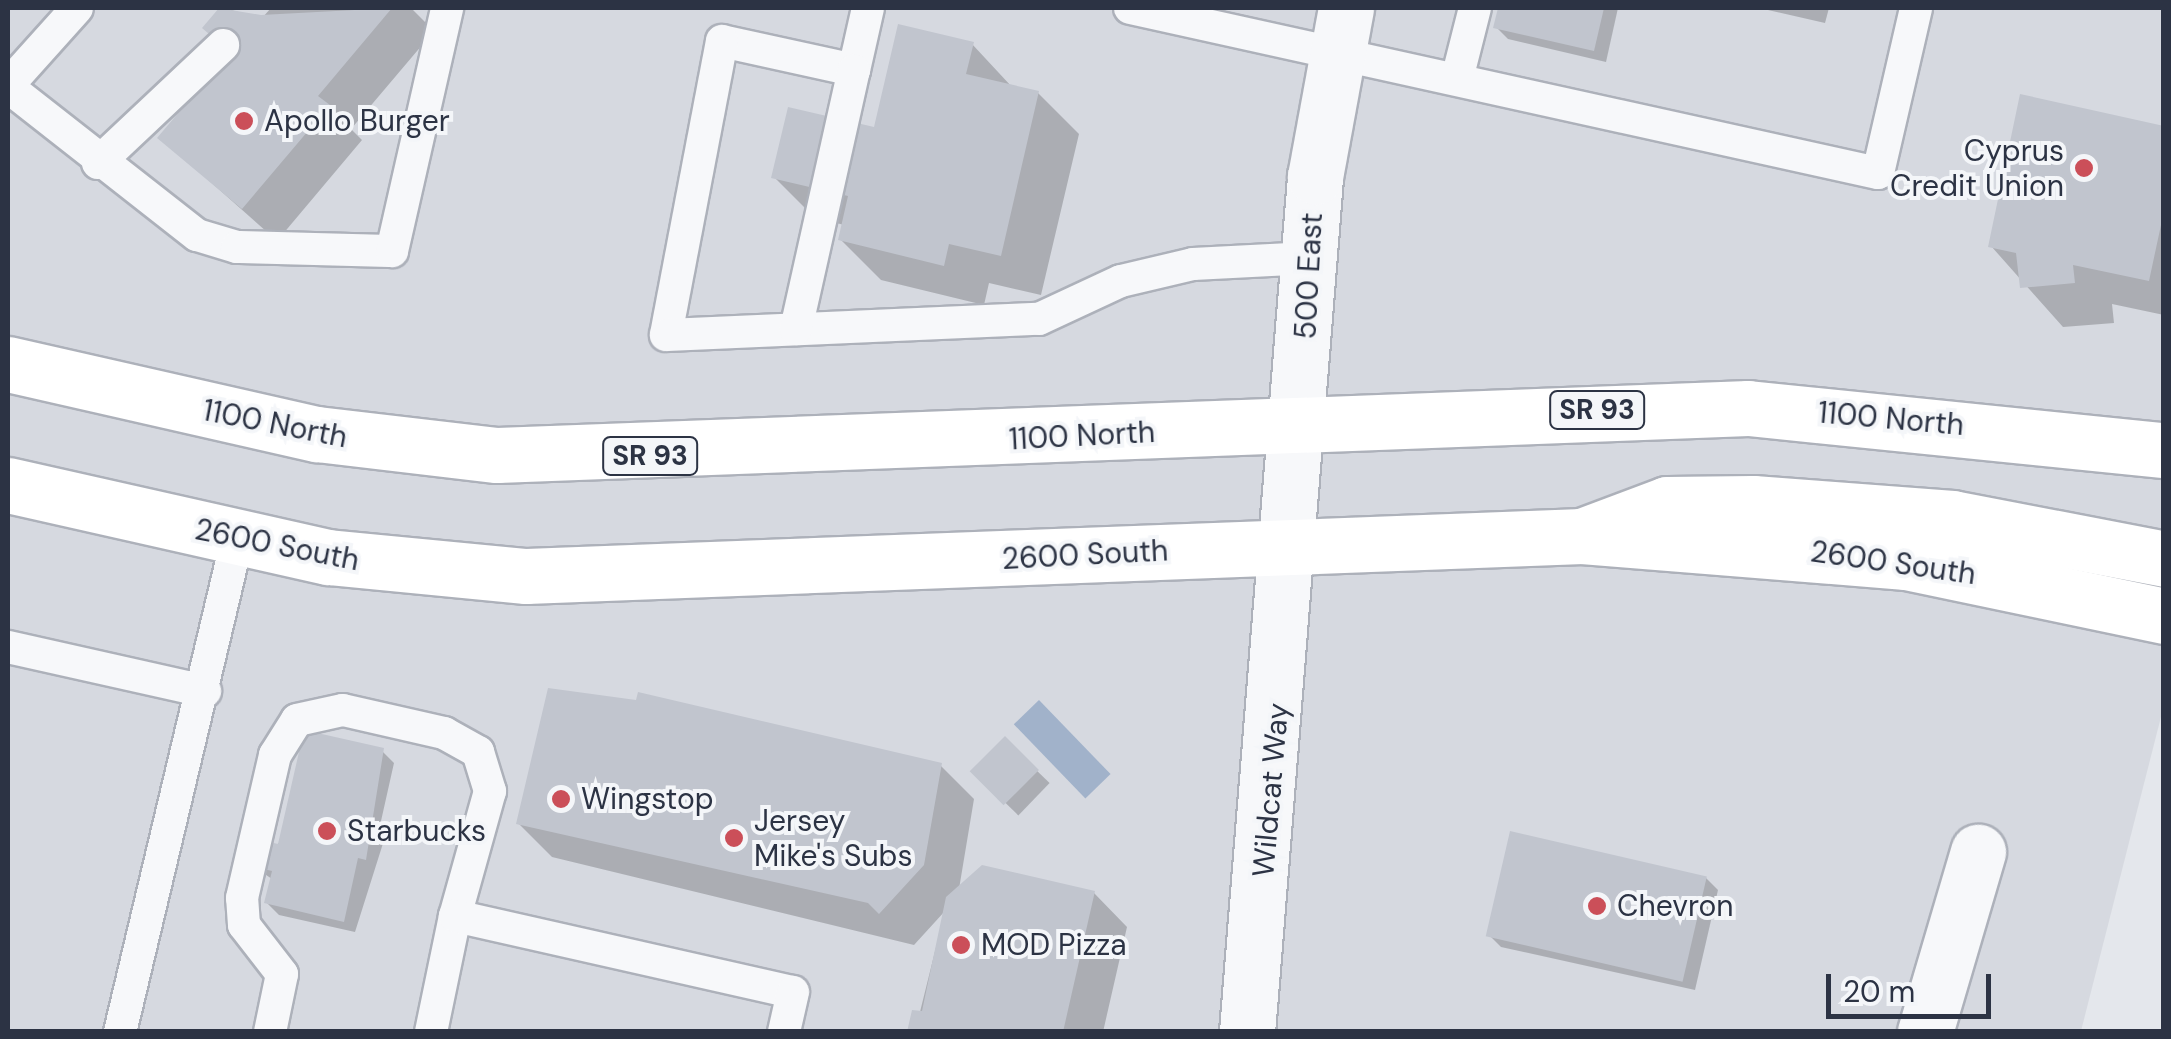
<!DOCTYPE html>
<style>
body{margin:0}
#map{position:relative;width:2171px;height:1039px;overflow:hidden;background:#e4e7ec;font-family:"DM Sans",sans-serif}
div>[style]{position:absolute}
[style*='--x']{left:calc(var(--x)*1px);top:calc(var(--y)*1px);width:calc(var(--w)*1px);rotate:calc(var(--a)*1deg)}
.built>*{inset:0;background:#d6d9e0}
.water>*{inset:0;background:#a1b2ca;transform-origin:0 0}
.shadow>*{inset:0;background:#0003;transform-origin:0 0}
.building>*{inset:0;background:#c1c5ce;transform-origin:0 0}
.roads{filter:drop-shadow(2px 0 #adb1ba) drop-shadow(-2px 0 #adb1ba) drop-shadow(0 2px #adb1ba) drop-shadow(0 -2px #adb1ba)}
.service>*{height:32px;margin:-16px;padding:0 16px;transform-origin:16px;border-radius:16px;background:#f7f8fa}
.minor>*{height:55px;margin:-27.5px;padding:0 27.5px;transform-origin:27.5px;border-radius:27.5px;background:#f7f8fa}
.tertiary>*{height:55px;margin:-27.5px;padding:0 27.5px;transform-origin:27.5px;border-radius:27.5px;background:#f7f8fa}
.primary>*{height:55px;margin:-27.5px;padding:0 27.5px;transform-origin:27.5px;border-radius:27.5px;background:#fff}
.motorway>*{height:55px;margin:-27.5px;padding:0 27.5px;transform-origin:27.5px;border-radius:27.5px;background:#fff}
.dots>*{width:28px;height:28px;translate:-50% -50%;box-sizing:border-box;border:5px solid #f4f6f9;border-radius:50%}
span{translate:-50% -50%;white-space:nowrap;text-align:center;line-height:1.15;-webkit-text-stroke:8px #f4f6f9;paint-order:stroke}
.shield-label span{padding:2px 8px;background:#f4f6f9;border:2px solid;border-radius:8px;-webkit-text-stroke-width:0}
.shield-label{font-size:28px;color:#2c3344;font-weight:700}
.poi-label{font-size:30px;color:#2c3344}
.left{translate:0 -50%;text-align:left}
.right{translate:-100% -50%;text-align:right}
.street-label{font-size:30px;color:#2c3344}
.frame{position:absolute;inset:0;border:10px solid #2c3344;pointer-events:none}
.scale{position:absolute;left:1826px;top:974px;width:165px;height:45px;box-sizing:border-box;border:5px solid #2c3344;border-top:0;padding-left:12px;font-size:30px;line-height:35px;white-space:nowrap;color:#2c3344;-webkit-text-stroke:8px #f4f6f9;paint-order:stroke}
</style>
<div id="map">
<div class="built">
<i style="clip-path:polygon(8px 8px,2163px 8px,2163px 709px,2081px 1031px,8px 1031px)"></i>
</div>
<div class="water">
<i style="left:1039px;top:700px;width:103px;height:35px;rotate:46deg"></i>
</div>
<div class="shadow">
<i style="clip-path:polygon(223px 8px,262px 18px,271px 8px,411px 8px,434px 31px,351px 129px,362px 140px,277px 241px,161px 138px,231px 54px,205px 28px)"></i>
<i style="clip-path:polygon(1500px 8px,1618px 8px,1606px 62px,1508px 39px,1496px 27px)"></i>
<i style="clip-path:polygon(1759px 8px,1829px 8px,1825px 23px)"></i>
<i style="clip-path:polygon(972px 44px,1012px 87px,1038px 93px,1079px 134px,1041px 295px,989px 283px,984px 305px,881px 280px,840px 239px,844px 225px,814px 217px,774px 177px,876px 130px)"></i>
<i style="clip-path:polygon(2164px 128px,2164px 315px,2112px 304px,2114px 323px,2063px 327px,1991px 246px)"></i>
<i style="left:1005px;top:740px;width:62px;height:45px;rotate:44deg"></i>
<i style="clip-path:polygon(382px 751px,394px 763px,379px 830px,385px 837px,355px 932px,279px 915px,267px 903px,272px 879px,253px 866px)"></i>
<i style="clip-path:polygon(941px 766px,974px 799px,959px 889px,1094px 893px,1127px 927px,1103px 1032px,915px 1032px,945px 911px,914px 945px,552px 857px,518px 823px)"></i>
<i style="clip-path:polygon(1706px 878px,1718px 890px,1695px 990px,1501px 947px,1489px 935px)"></i>
</div>
<div class="building">
<i style="clip-path:polygon(219px 8px,261px 15px,392px 8px,318px 96px,330px 105px,242px 209px,157px 138px,230px 52px,202px 28px)"></i>
<i style="clip-path:polygon(1498px 8px,1604px 8px,1594px 51px,1493px 28px)"></i>
<i style="clip-path:polygon(898px 24px,974px 42px,966px 74px,1039px 91px,1001px 256px,949px 244px,944px 266px,838px 240px,848px 196px,771px 178px,788px 107px,874px 127px)"></i>
<i style="clip-path:polygon(2020px 94px,2164px 126px,2164px 211px,2149px 281px,2073px 265px,2075px 283px,2020px 288px,2016px 253px,1988px 247px)"></i>
<i style="clip-path:polygon(548px 688px,636px 700px,638px 692px,942px 763px,924px 865px,879px 914px,868px 903px,516px 824px)"></i>
<i style="clip-path:polygon(304px 730px,384px 748px,366px 860px,358px 858px,344px 922px,264px 903px,272px 871px,251px 866px,257px 839px,278px 844px)"></i>
<i style="left:1005px;top:736px;width:48px;height:50px;rotate:45deg"></i>
<i style="left:1510px;top:831px;width:202px;height:108px;rotate:13deg"></i>
<i style="clip-path:polygon(982px 865px,1095px 891px,1063px 1032px,907px 1032px,912px 1010px,922px 1011px,946px 897px)"></i>
</div>
<div class="roads">
<div class="service">
<i style="--x:868;--y:8;--w:64;--a:102.7"></i>
<i style="--x:854;--y:70;--w:135;--a:-167.6"></i>
<i style="--x:722;--y:41;--w:299;--a:100.8"></i>
<i style="--x:666;--y:335;--w:373;--a:-2.5"></i>
<i style="--x:1039;--y:319;--w:90;--a:-24.9"></i>
<i style="--x:1121;--y:281;--w:74;--a:-13.3"></i>
<i style="--x:1193;--y:264;--w:117;--a:-2.9"></i>
<i style="--x:1130;--y:8;--w:766;--a:12.44"></i>
<i style="--x:1878;--y:173;--w:169;--a:-77"></i>
<i style="--x:1458;--y:75;--w:69;--a:-75.8"></i>
<i style="--x:8;--y:85;--w:103;--a:-48.1"></i>
<i style="--x:8;--y:87;--w:240;--a:38.1"></i>
<i style="--x:197;--y:235;--w:42;--a:16.7"></i>
<i style="--x:237;--y:247;--w:155;--a:1.5"></i>
<i style="--x:392;--y:251;--w:249;--a:-77.2"></i>
<i style="--x:98;--y:163;--w:172;--a:-43.3"></i>
<i style="--x:796;--y:329;--w:265;--a:-77.4"></i>
<i style="--x:8;--y:647;--w:202;--a:12.6"></i>
<i style="--x:120;--y:1032;--w:506;--a:-76.62"></i>
<i style="--x:270;--y:1032;--w:59;--a:-78.3"></i>
<i style="--x:282;--y:974;--w:62;--a:-127.8"></i>
<i style="--x:244;--y:925;--w:27;--a:-94"></i>
<i style="--x:242;--y:898;--w:147;--a:-77"></i>
<i style="--x:275;--y:755;--w:41;--a:-57.8"></i>
<i style="--x:297;--y:720;--w:47;--a:-12.3"></i>
<i style="--x:343;--y:710;--w:104;--a:12.8"></i>
<i style="--x:444;--y:733;--w:39;--a:29"></i>
<i style="--x:478;--y:752;--w:41;--a:72.9"></i>
<i style="--x:490;--y:791;--w:130;--a:105.6"></i>
<i style="--x:431;--y:1032;--w:118;--a:-78.3"></i>
<i style="--x:455;--y:916;--w:346;--a:12.7"></i>
<i style="--x:793;--y:992;--w:41;--a:102.7"></i>
</div>
<div class="minor">
<i style="--x:1925;--y:1032;--w:188;--a:-73.6"></i>
</div>
<div class="tertiary">
<i style="--x:1247;--y:1032;--w:858;--a:-85.45"></i>
<i style="--x:1315;--y:177;--w:172;--a:-79.6"></i>
</div>
<div class="primary">
<i style="--x:8;--y:364;--w:317;--a:12.8"></i>
<i style="--x:317;--y:434;--w:181;--a:6.7"></i>
<i style="--x:497;--y:455;--w:1252;--a:-2.15"></i>
<i style="--x:1748;--y:408;--w:418;--a:5.8"></i>
<i style="--x:8;--y:485;--w:328;--a:12.7"></i>
<i style="--x:328;--y:557;--w:199;--a:5.5"></i>
<i style="--x:526;--y:576;--w:1057;--a:-2.17"></i>
<i style="--x:1582;--y:536;--w:325;--a:4.6"></i>
<i style="--x:1906;--y:562;--w:264;--a:11.8"></i>
</div>
<div class="motorway">
<i style="--x:1582;--y:536;--w:91;--a:-20.6"></i>
<i style="--x:1667;--y:504;--w:86;--a:-0.7"></i>
<i style="--x:1753;--y:503;--w:200;--a:4.3"></i>
<i style="--x:1952;--y:518;--w:216;--a:10.9"></i>
</div>
</div>
<div class="dots">
<i style="left:244px;top:121px;background:#cb4f59"></i>
<i style="left:2084px;top:168px;background:#cb4f59"></i>
<i style="left:561px;top:799px;background:#cb4f59"></i>
<i style="left:327px;top:831px;background:#cb4f59"></i>
<i style="left:734px;top:838px;background:#cb4f59"></i>
<i style="left:1597px;top:906px;background:#cb4f59"></i>
<i style="left:961px;top:945px;background:#cb4f59"></i>
</div>
<div class="shield-label">
<span style="left:1597px;top:410px">SR 93</span>
<span style="left:650px;top:456px">SR 93</span>
</div>
<div class="poi-label">
<span class="left" style="left:264px;top:121px">Apollo Burger</span>
<span class="right" style="left:2064px;top:168px">Cyprus<br>Credit Union</span>
<span class="left" style="left:581px;top:799px">Wingstop</span>
<span class="left" style="left:754px;top:838px">Jersey<br>Mike's Subs</span>
<span class="left" style="left:347px;top:831px">Starbucks</span>
<span class="left" style="left:1617px;top:906px">Chevron</span>
<span class="left" style="left:981px;top:945px">MOD Pizza</span>
</div>
<div class="street-label">
<span style="left:1309px;top:276px;rotate:-87deg">500 East</span>
<span style="left:1891px;top:419px;rotate:5deg">1100 North</span>
<span style="left:275px;top:424px;rotate:11deg">1100 North</span>
<span style="left:1082px;top:436px;rotate:-3deg">1100 North</span>
<span style="left:277px;top:545px;rotate:11deg">2600 South</span>
<span style="left:1085px;top:555px;rotate:-3deg">2600 South</span>
<span style="left:1893px;top:563px;rotate:8deg">2600 South</span>
<span style="left:1271px;top:790px;rotate:-85deg">Wildcat Way</span>
</div>
<div class="frame"></div>
<div class="scale">20 m</div>
</div>
